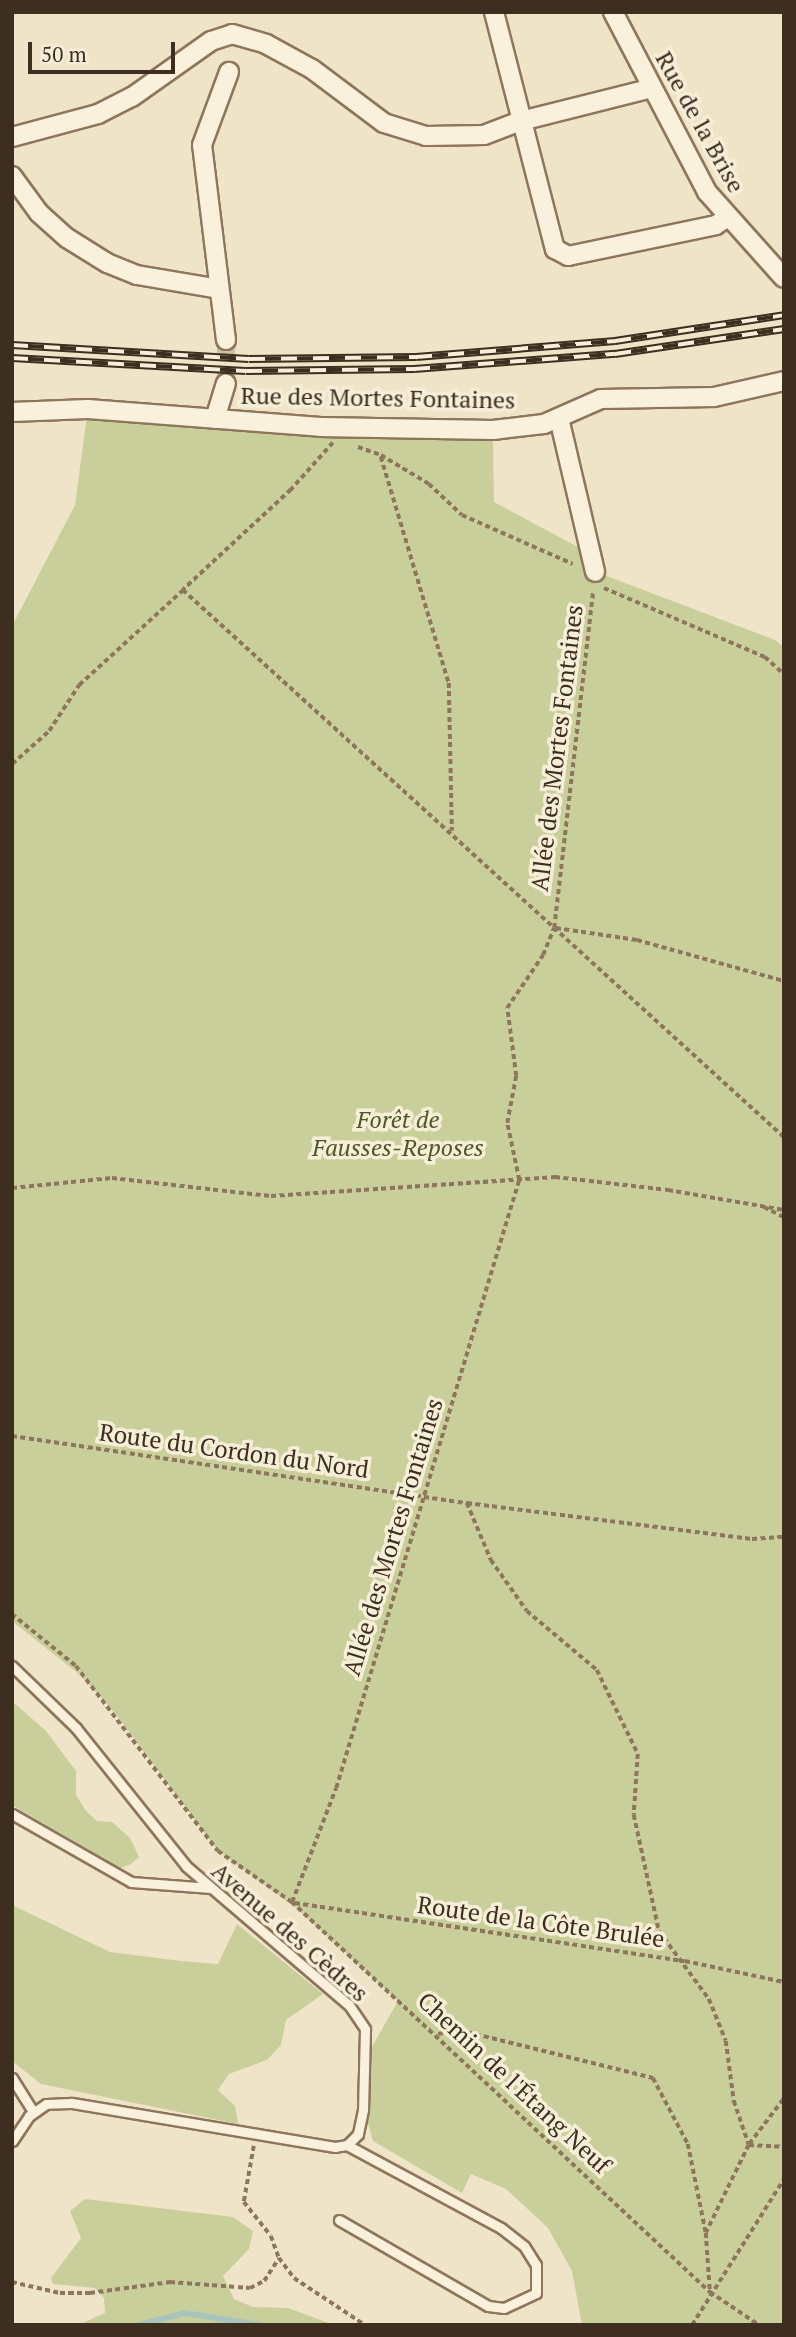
<!DOCTYPE html>
<meta charset="utf-8">
<style>
body{margin:0}
#map{position:relative;width:796px;height:2337px;overflow:hidden;background:#f0e4c8;font-family:"PT Serif",serif}
div>[style]{position:absolute}
[style*='--x']{left:calc(var(--x)*1px);top:calc(var(--y)*1px);width:calc(var(--w)*1px);rotate:calc(var(--a)*1deg)}
.green>*{inset:0;background:#c9cf9b}
.stream>*{height:6px;margin:-3px;padding:0 3px;transform-origin:3px;border-radius:3px;background:#a9c4bc}
.minor-tunnel>*{height:18px;margin-top:-9px;transform-origin:0;background:repeating-linear-gradient(90deg,#ccc0a6 0 18px,transparent 0 27px)}
.path>*{height:3.5px;margin-top:-1.75px;transform-origin:0;background:repeating-linear-gradient(90deg,#8d765c 0 5px,transparent 0 8.5px)}
.roads{filter:drop-shadow(2px 0 #8d765c) drop-shadow(-2px 0 #8d765c) drop-shadow(0 2px #8d765c) drop-shadow(0 -2px #8d765c)}
.service>*{height:9px;margin:-4.5px;padding:0 4.5px;transform-origin:4.5px;border-radius:4.5px;background:#faf1dc}
.minor>*{height:18px;margin:-9px;padding:0 9px;transform-origin:9px;border-radius:9px;background:#faf1dc}
.rail>*{height:8px;margin-top:-4px;transform-origin:0;background:repeating-linear-gradient(90deg,#f7eed8 0 16px,#3d2e20 0 32px);box-sizing:border-box;border-block:2px solid #3d2e20}
span{translate:-50% -50%;white-space:nowrap;text-align:center;line-height:1.15;-webkit-text-stroke:7px #f7eed8;paint-order:stroke}
.street-label{font-size:24px;color:#3d2e20}
.park-label{font-size:24px;color:#4d5a26;font-style:italic}
.frame{position:absolute;inset:0;border:14px solid #3d2e20;pointer-events:none}
.scale{position:absolute;left:28px;top:42px;width:147px;height:32px;box-sizing:border-box;border:4px solid #3d2e20;border-top:0;padding-left:9px;font-size:21px;line-height:24px;white-space:nowrap;color:#3d2e20;-webkit-text-stroke:5px #f7eed8;paint-order:stroke}
</style>
<div id="map">
<div class="green">
<i style="clip-path:polygon(87px 415px,328px 435px,493px 440px,494px 502px,589px 553px,596px 572px,775px 640px,784px 647px,784px 2325px,582px 2325px,572px 2271px,548px 2228px,506px 2189px,471px 2174px,462px 2193px,373px 2141px,368px 2123px,369px 2052px,398px 2001px,296px 1908px,218px 1851px,115px 1713px,80px 1675px,12px 1621px,12px 626px,75px 505px)"></i>
<i style="clip-path:polygon(12px 1701px,46px 1731px,76px 1771px,76px 1795px,86px 1811px,97px 1821px,112px 1822px,130px 1838px,139px 1857px,131px 1864px,120px 1868px,12px 1805px)"></i>
<i style="clip-path:polygon(12px 1905px,110px 1952px,181px 1961px,218px 1964px,237px 1924px,323px 1994px,286px 2020px,281px 2045px,267px 2060px,229px 2074px,218px 2090px,235px 2106px,238px 2124px,41px 2084px,12px 2061px)"></i>
<i style="clip-path:polygon(85px 2199px,233px 2217px,253px 2231px,249px 2249px,223px 2276px,234px 2299px,253px 2307px,288px 2308px,334px 2325px,78px 2325px,105px 2313px,104px 2298px,95px 2288px,53px 2284px,51px 2278px,81px 2238px,70px 2211px)"></i>
</div>
<div class="stream">
<i style="--x:139;--y:2325;--w:48;--a:-14.6"></i>
<i style="--x:185;--y:2313;--w:75;--a:9.2"></i>
</div>
<div class="minor-tunnel">
<i style="--x:226;--y:340;--w:44;--a:90"></i>
</div>
<div class="path">
<i style="--x:333;--y:443;--w:63;--a:131.8"></i>
<i style="--x:291;--y:490;--w:147;--a:137.2"></i>
<i style="--x:183;--y:590;--w:813;--a:42.31"></i>
<i style="--x:358;--y:447;--w:24;--a:19"></i>
<i style="--x:381;--y:455;--w:56;--a:31.1"></i>
<i style="--x:429;--y:484;--w:45;--a:43.2"></i>
<i style="--x:462;--y:515;--w:121;--a:23.8"></i>
<i style="--x:381;--y:457;--w:236;--a:73.3"></i>
<i style="--x:449;--y:683;--w:148;--a:88.8"></i>
<i style="--x:604;--y:588;--w:175;--a:23.2"></i>
<i style="--x:765;--y:657;--w:25;--a:42"></i>
<i style="--x:12;--y:764;--w:50;--a:-41.7"></i>
<i style="--x:49;--y:731;--w:55;--a:-56.9"></i>
<i style="--x:79;--y:685;--w:141;--a:-42.4"></i>
<i style="--x:556;--y:928;--w:82;--a:8.4"></i>
<i style="--x:637;--y:940;--w:153;--a:15.6"></i>
<i style="--x:12;--y:1188;--w:100;--a:-5.7"></i>
<i style="--x:112;--y:1178;--w:160;--a:6.5"></i>
<i style="--x:271;--y:1196;--w:285;--a:-3.8"></i>
<i style="--x:555;--y:1177;--w:114;--a:6.6"></i>
<i style="--x:668;--y:1190;--w:118;--a:9.8"></i>
<i style="--x:764;--y:1207;--w:22;--a:27"></i>
<i style="--x:12;--y:1436;--w:460;--a:8.4"></i>
<i style="--x:467;--y:1503;--w:287;--a:7.2"></i>
<i style="--x:752;--y:1539;--w:32;--a:-4"></i>
<i style="--x:467;--y:1503;--w:62;--a:67.2"></i>
<i style="--x:491;--y:1560;--w:62;--a:54.8"></i>
<i style="--x:527;--y:1611;--w:92;--a:40.1"></i>
<i style="--x:597;--y:1670;--w:93;--a:64"></i>
<i style="--x:638;--y:1754;--w:61;--a:93.8"></i>
<i style="--x:634;--y:1815;--w:119;--a:77.8"></i>
<i style="--x:659;--y:1931;--w:84;--a:53.7"></i>
<i style="--x:709;--y:1999;--w:45;--a:68"></i>
<i style="--x:726;--y:2041;--w:61;--a:82.4"></i>
<i style="--x:734;--y:2101;--w:46;--a:71.2"></i>
<i style="--x:749;--y:2145;--w:98;--a:116"></i>
<i style="--x:12;--y:1614;--w:82;--a:39.1"></i>
<i style="--x:76;--y:1666;--w:233;--a:52.5"></i>
<i style="--x:218;--y:1851;--w:90;--a:34.6"></i>
<i style="--x:292;--y:1902;--w:572;--a:43.02"></i>
<i style="--x:710;--y:2292;--w:59;--a:34"></i>
<i style="--x:292;--y:1902;--w:122;--a:-68.9"></i>
<i style="--x:336;--y:1788;--w:635;--a:-73.25"></i>
<i style="--x:519;--y:1180;--w:58;--a:-101.9"></i>
<i style="--x:507;--y:1123;--w:48;--a:-79.2"></i>
<i style="--x:516;--y:1076;--w:69;--a:-97.5"></i>
<i style="--x:507;--y:1008;--w:64;--a:-55.8"></i>
<i style="--x:543;--y:955;--w:29;--a:-68"></i>
<i style="--x:554;--y:928;--w:340;--a:-83.4"></i>
<i style="--x:295;--y:1903;--w:394;--a:8.5"></i>
<i style="--x:685;--y:1961;--w:101;--a:12"></i>
<i style="--x:438;--y:2034;--w:21;--a:-11"></i>
<i style="--x:459;--y:2030;--w:200;--a:13.9"></i>
<i style="--x:653;--y:2078;--w:75;--a:62.1"></i>
<i style="--x:688;--y:2144;--w:91;--a:78.6"></i>
<i style="--x:706;--y:2233;--w:57;--a:86"></i>
<i style="--x:749;--y:2144;--w:58;--a:-52.7"></i>
<i style="--x:749;--y:2145;--w:35;--a:3"></i>
<i style="--x:254;--y:2146;--w:57;--a:100.1"></i>
<i style="--x:244;--y:2202;--w:43;--a:51.5"></i>
<i style="--x:271;--y:2236;--w:23;--a:70"></i>
<i style="--x:279;--y:2258;--w:25;--a:53"></i>
<i style="--x:294;--y:2278;--w:85;--a:33.5"></i>
<i style="--x:12;--y:2282;--w:49;--a:12.9"></i>
<i style="--x:60;--y:2293;--w:30;--a:0"></i>
<i style="--x:90;--y:2293;--w:81;--a:-7.8"></i>
<i style="--x:170;--y:2282;--w:80;--a:4.3"></i>
<i style="--x:250;--y:2288;--w:16;--a:-27"></i>
<i style="--x:264;--y:2281;--w:27;--a:-57"></i>
<i style="--x:692;--y:2325;--w:173;--a:-57.8"></i>
</div>
<div class="roads">
<div class="service">
<i style="--x:12;--y:1666;--w:89;--a:44.1"></i>
<i style="--x:76;--y:1728;--w:176;--a:51.4"></i>
<i style="--x:186;--y:1866;--w:214;--a:40.5"></i>
<i style="--x:349;--y:2005;--w:29;--a:56"></i>
<i style="--x:365;--y:2029;--w:81;--a:91.4"></i>
<i style="--x:363;--y:2110;--w:25;--a:102"></i>
<i style="--x:358;--y:2134;--w:16;--a:135"></i>
<i style="--x:347;--y:2145;--w:12;--a:171"></i>
<i style="--x:335;--y:2147;--w:268;--a:-170.5"></i>
<i style="--x:71;--y:2103;--w:25;--a:178"></i>
<i style="--x:46;--y:2104;--w:21;--a:145"></i>
<i style="--x:29;--y:2116;--w:30;--a:124"></i>
<i style="--x:12;--y:1814;--w:137;--a:29.7"></i>
<i style="--x:131;--y:1882;--w:80;--a:4.3"></i>
<i style="--x:12;--y:2078;--w:40;--a:58"></i>
<i style="--x:339;--y:2220;--w:172;--a:30"></i>
<i style="--x:488;--y:2306;--w:16;--a:7"></i>
<i style="--x:504;--y:2308;--w:35;--a:-25"></i>
<i style="--x:536;--y:2293;--w:28;--a:-90"></i>
<i style="--x:536;--y:2265;--w:22;--a:-122"></i>
<i style="--x:524;--y:2246;--w:29;--a:-142"></i>
<i style="--x:501;--y:2228;--w:175;--a:-151.7"></i>
</div>
<div class="minor">
<i style="--x:494;--y:12;--w:245;--a:75.6"></i>
<i style="--x:555;--y:249;--w:15;--a:28"></i>
<i style="--x:568;--y:256;--w:151;--a:-11.8"></i>
<i style="--x:716;--y:225;--w:12;--a:-35"></i>
<i style="--x:613;--y:12;--w:203;--a:62.4"></i>
<i style="--x:707;--y:192;--w:115;--a:48.2"></i>
<i style="--x:12;--y:137;--w:89;--a:-15"></i>
<i style="--x:98;--y:114;--w:38;--a:-27"></i>
<i style="--x:132;--y:97;--w:97;--a:-35.3"></i>
<i style="--x:211;--y:41;--w:22;--a:-18"></i>
<i style="--x:232;--y:34;--w:35;--a:16"></i>
<i style="--x:266;--y:44;--w:52;--a:28.5"></i>
<i style="--x:312;--y:69;--w:90;--a:36.9"></i>
<i style="--x:384;--y:123;--w:44;--a:17.2"></i>
<i style="--x:426;--y:136;--w:58;--a:-1"></i>
<i style="--x:484;--y:135;--w:40;--a:-21"></i>
<i style="--x:521;--y:121;--w:135;--a:-14.1"></i>
<i style="--x:12;--y:176;--w:46;--a:53.9"></i>
<i style="--x:39;--y:213;--w:38;--a:42"></i>
<i style="--x:67;--y:238;--w:47;--a:32"></i>
<i style="--x:107;--y:263;--w:32;--a:22"></i>
<i style="--x:137;--y:275;--w:83;--a:9.7"></i>
<i style="--x:226;--y:340;--w:196;--a:-97"></i>
<i style="--x:202;--y:145;--w:78;--a:-69.7"></i>
<i style="--x:12;--y:412;--w:76;--a:-2.3"></i>
<i style="--x:88;--y:409;--w:233;--a:4.4"></i>
<i style="--x:320;--y:427;--w:173;--a:1"></i>
<i style="--x:493;--y:430;--w:51;--a:-6.7"></i>
<i style="--x:544;--y:424;--w:62;--a:-23.7"></i>
<i style="--x:601;--y:399;--w:113;--a:-1"></i>
<i style="--x:714;--y:397;--w:72;--a:-12.9"></i>
<i style="--x:559;--y:418;--w:158;--a:76.8"></i>
<i style="--x:215;--y:419;--w:37;--a:-73"></i>
</div>
</div>
<div class="rail">
<i style="--x:12;--y:345;--w:237;--a:3.4"></i>
<i style="--x:249;--y:359;--w:167;--a:-0.7"></i>
<i style="--x:416;--y:357;--w:200;--a:-4.6"></i>
<i style="--x:615;--y:341;--w:171;--a:-8.7"></i>
<i style="--x:12;--y:358;--w:234;--a:3.2"></i>
<i style="--x:246;--y:371;--w:168;--a:-0.7"></i>
<i style="--x:414;--y:369;--w:202;--a:-4.3"></i>
<i style="--x:615;--y:354;--w:171;--a:-8.4"></i>
</div>
<div class="street-label">
<span style="left:700px;top:122px;rotate:61deg">Rue de la Brise</span>
<span style="left:378px;top:398px;rotate:1deg">Rue des Mortes Fontaines</span>
<span style="left:557px;top:748px;rotate:-83deg">Allée des Mortes Fontaines</span>
<span style="left:234px;top:1451px;rotate:8deg">Route du Cordon du Nord</span>
<span style="left:393px;top:1537px;rotate:-73deg">Allée des Mortes Fontaines</span>
<span style="left:541px;top:1922px;rotate:8deg">Route de la Côte Brulée</span>
<span style="left:290px;top:1932px;rotate:41deg">Avenue des Cèdres</span>
<span style="left:514px;top:2083px;rotate:43deg">Chemin de l'Étang Neuf</span>
</div>
<div class="park-label">
<span style="left:398px;top:1134px">Forêt de<br>Fausses-Reposes</span>
</div>
<div class="frame"></div>
<div class="scale">50 m</div>
</div>
